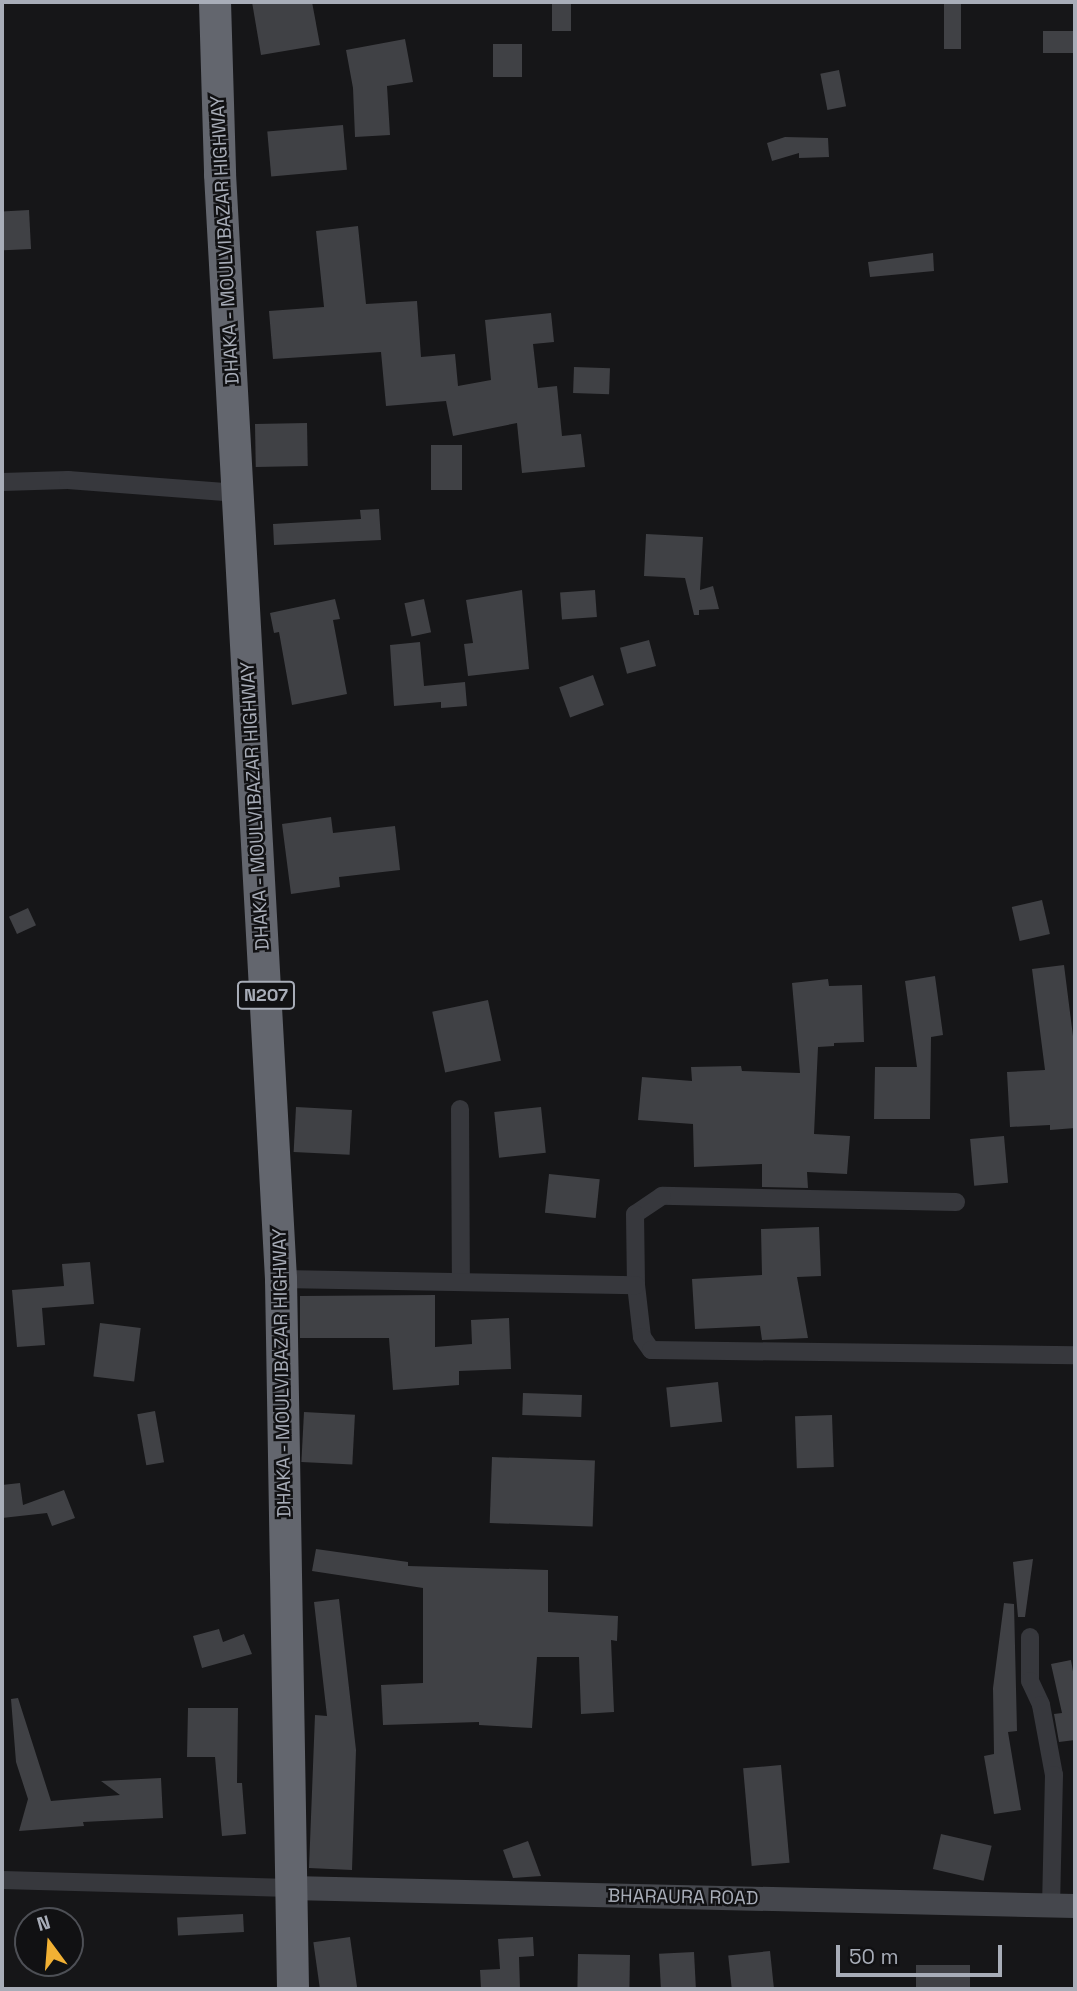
<!DOCTYPE html>
<style>
body{margin:0}
#map{position:relative;width:1077px;height:1991px;overflow:hidden;background:#161618;font-family:"Space Grotesk",sans-serif}
div>[style]{position:absolute}
[style*='--x']{left:calc(var(--x)*1px);top:calc(var(--y)*1px);width:calc(var(--w)*1px);rotate:calc(var(--a)*1deg)}
.building>*{inset:0;background:#404145;transform-origin:0 0}
.street>*{height:18px;margin:-9px;padding:0 9px;transform-origin:9px;border-radius:9px;background:#37383d}
.secondary>*{height:24px;margin:-12px;padding:0 12px;transform-origin:12px;border-radius:12px;background:#45474d}
.highway>*{height:32px;margin:-16px;padding:0 16px;transform-origin:16px;border-radius:16px;background:#63666e}
span{translate:-50% -50%;white-space:nowrap;text-align:center;line-height:1.15;-webkit-text-stroke:5px #111113;paint-order:stroke}
.shield-label span{padding:2px 5px;background:#111113;border:2px solid;border-radius:5px;-webkit-text-stroke-width:0}
.shield-label{font-size:18px;color:#a8adb8;font-weight:700}
.street-label{font-size:19px;color:#a8adb8}
.frame{position:absolute;inset:0;border:4px solid #a8adb8;pointer-events:none}
.north{position:absolute;left:14px;top:1907px;width:70px;height:70px;box-sizing:border-box;background:#111113;border:2px solid #4d4f55;border-radius:50%;rotate:344deg;font-size:19px;font-weight:700;line-height:28px;text-align:center;color:#a8adb8}
.north::after{content:'';display:block;margin:auto;width:24px;height:32px;background:#f2b134;clip-path:polygon(50% 0,100% 100%,50% 72%,0 100%)}
.scale{position:absolute;left:836px;top:1945px;width:166px;height:32px;box-sizing:border-box;border:4px solid #a8adb8;border-top:0;padding-left:9px;font-size:21px;line-height:24px;white-space:nowrap;color:#a8adb8;-webkit-text-stroke:5px #111113;paint-order:stroke}
</style>
<div id="map">
<div class="building">
<i style="clip-path:polygon(252px 2px,312px 2px,320px 45px,261px 55px)"></i>
<i style="left:552px;top:2px;width:19px;height:29px"></i>
<i style="left:944px;top:2px;width:17px;height:47px"></i>
<i style="left:1075px;top:31px;width:22px;height:32px;rotate:90deg"></i>
<i style="clip-path:polygon(405px 39px,413px 82px,387px 86px,390px 135px,355px 137px,353px 88px,346px 50px)"></i>
<i style="left:493px;top:44px;width:29px;height:33px"></i>
<i style="left:839px;top:70px;width:37px;height:19px;rotate:79deg"></i>
<i style="left:343px;top:125px;width:45px;height:76px;rotate:85deg"></i>
<i style="clip-path:polygon(785px 137px,828px 138px,829px 157px,799px 158px,799px 153px,772px 161px,767px 143px)"></i>
<i style="left:29px;top:210px;width:39px;height:27px;rotate:87deg"></i>
<i style="clip-path:polygon(358px 226px,366px 304px,417px 301px,421px 357px,455px 354px,458px 386px,491px 380px,485px 320px,551px 313px,554px 342px,533px 344px,538px 388px,557px 386px,562px 436px,581px 434px,585px 467px,522px 473px,517px 423px,453px 436px,446px 401px,386px 406px,381px 352px,273px 359px,269px 311px,324px 307px,316px 231px)"></i>
<i style="clip-path:polygon(933px 253px,934px 271px,870px 277px,868px 262px)"></i>
<i style="left:574px;top:367px;width:36px;height:26px;rotate:2deg"></i>
<i style="left:307px;top:423px;width:43px;height:52px;rotate:89deg"></i>
<i style="left:431px;top:445px;width:31px;height:45px"></i>
<i style="clip-path:polygon(379px 509px,381px 540px,274px 545px,273px 524px,361px 519px,360px 510px)"></i>
<i style="clip-path:polygon(646px 534px,703px 537px,700px 590px,713px 586px,719px 609px,699px 610px,699px 615px,694px 615px,685px 578px,644px 576px)"></i>
<i style="clip-path:polygon(522px 590px,529px 669px,468px 676px,464px 644px,473px 643px,466px 600px)"></i>
<i style="left:595px;top:590px;width:27px;height:35px;rotate:86deg"></i>
<i style="clip-path:polygon(335px 599px,340px 619px,333px 620px,347px 694px,292px 705px,279px 632px,274px 633px,270px 613px)"></i>
<i style="left:424px;top:599px;width:34px;height:20px;rotate:78deg"></i>
<i style="left:649px;top:640px;width:27px;height:30px;rotate:75deg"></i>
<i style="clip-path:polygon(420px 642px,424px 686px,465px 682px,467px 706px,441px 708px,441px 702px,394px 706px,390px 645px)"></i>
<i style="left:593px;top:675px;width:32px;height:36px;rotate:70deg"></i>
<i style="clip-path:polygon(331px 817px,333px 833px,395px 826px,400px 870px,339px 877px,340px 887px,291px 894px,282px 824px)"></i>
<i style="left:1042px;top:900px;width:35px;height:31px;rotate:77deg"></i>
<i style="left:28px;top:908px;width:19px;height:21px;rotate:65deg"></i>
<i style="clip-path:polygon(1064px 965px,1075px 1052px,1075px 1128px,1050px 1130px,1050px 1125px,1010px 1127px,1007px 1072px,1045px 1070px,1032px 969px)"></i>
<i style="clip-path:polygon(935px 976px,943px 1035px,931px 1037px,930px 1119px,874px 1119px,875px 1067px,917px 1067px,905px 981px)"></i>
<i style="clip-path:polygon(828px 979px,829px 986px,862px 985px,864px 1042px,834px 1043px,834px 1046px,818px 1047px,814px 1134px,850px 1136px,847px 1174px,807px 1172px,808px 1188px,762px 1187px,762px 1164px,694px 1167px,693px 1124px,638px 1120px,642px 1077px,692px 1081px,691px 1067px,741px 1066px,742px 1071px,800px 1073px,792px 983px)"></i>
<i style="left:488px;top:1000px;width:62px;height:57px;rotate:78deg"></i>
<i style="left:296px;top:1107px;width:56px;height:45px;rotate:3deg"></i>
<i style="left:541px;top:1107px;width:46px;height:47px;rotate:84deg"></i>
<i style="left:1004px;top:1136px;width:47px;height:34px;rotate:85deg"></i>
<i style="left:549px;top:1174px;width:51px;height:39px;rotate:6deg"></i>
<i style="clip-path:polygon(819px 1227px,821px 1276px,797px 1277px,808px 1338px,762px 1340px,760px 1326px,695px 1329px,692px 1279px,762px 1275px,761px 1229px)"></i>
<i style="clip-path:polygon(90px 1262px,94px 1304px,42px 1308px,45px 1345px,17px 1347px,12px 1290px,64px 1286px,62px 1264px)"></i>
<i style="clip-path:polygon(435px 1295px,435px 1347px,472px 1344px,471px 1320px,509px 1318px,511px 1369px,459px 1371px,459px 1385px,393px 1390px,389px 1338px,300px 1338px,300px 1296px)"></i>
<i style="left:100px;top:1323px;width:41px;height:54px;rotate:7deg"></i>
<i style="left:718px;top:1382px;width:40px;height:52px;rotate:84deg"></i>
<i style="left:523px;top:1393px;width:59px;height:22px;rotate:2deg"></i>
<i style="left:155px;top:1411px;width:52px;height:18px;rotate:80deg"></i>
<i style="left:304px;top:1412px;width:51px;height:50px;rotate:3deg"></i>
<i style="left:832px;top:1415px;width:52px;height:37px;rotate:88deg"></i>
<i style="left:492px;top:1457px;width:103px;height:66px;rotate:2deg"></i>
<i style="clip-path:polygon(20px 1483px,23px 1505px,64px 1490px,75px 1518px,52px 1526px,47px 1513px,2px 1518px,2px 1485px)"></i>
<i style="clip-path:polygon(316px 1549px,408px 1562px,408px 1566px,548px 1570px,548px 1612px,618px 1616px,617px 1641px,611px 1640px,614px 1712px,581px 1714px,579px 1657px,537px 1657px,532px 1728px,479px 1725px,479px 1722px,383px 1725px,381px 1685px,423px 1683px,423px 1588px,312px 1571px)"></i>
<i style="clip-path:polygon(1033px 1559px,1025px 1617px,1018px 1617px,1013px 1562px)"></i>
<i style="clip-path:polygon(339px 1599px,356px 1750px,352px 1870px,309px 1868px,315px 1715px,327px 1716px,314px 1602px)"></i>
<i style="clip-path:polygon(1004px 1603px,1014px 1604px,1017px 1731px,1008px 1732px,1021px 1810px,994px 1814px,984px 1756px,994px 1754px,993px 1688px)"></i>
<i style="clip-path:polygon(219px 1629px,223px 1642px,244px 1634px,252px 1654px,202px 1668px,193px 1636px)"></i>
<i style="clip-path:polygon(1071px 1660px,1075px 1683px,1075px 1740px,1059px 1742px,1054px 1714px,1062px 1713px,1051px 1664px)"></i>
<i style="clip-path:polygon(18px 1698px,51px 1801px,120px 1795px,101px 1781px,161px 1778px,163px 1818px,83px 1822px,84px 1826px,19px 1831px,28px 1799px,16px 1762px,11px 1699px)"></i>
<i style="clip-path:polygon(188px 1708px,238px 1708px,237px 1783px,242px 1783px,246px 1834px,222px 1836px,215px 1757px,187px 1757px)"></i>
<i style="left:781px;top:1765px;width:98px;height:38px;rotate:85deg"></i>
<i style="left:941px;top:1834px;width:52px;height:36px;rotate:13deg"></i>
<i style="clip-path:polygon(528px 1841px,541px 1876px,513px 1878px,503px 1850px)"></i>
<i style="left:243px;top:1914px;width:18px;height:66px;rotate:87deg"></i>
<i style="left:350px;top:1937px;width:52px;height:37px;rotate:82deg"></i>
<i style="clip-path:polygon(533px 1937px,534px 1956px,519px 1957px,520px 1989px,481px 1989px,480px 1970px,500px 1969px,498px 1939px)"></i>
<i style="left:770px;top:1951px;width:38px;height:42px;rotate:84deg"></i>
<i style="left:694px;top:1952px;width:37px;height:35px;rotate:87deg"></i>
<i style="left:578px;top:1954px;width:52px;height:35px;rotate:1deg"></i>
<i style="left:970px;top:1965px;width:24px;height:54px;rotate:90deg"></i>
</div>
<div class="street">
<i style="--x:2;--y:482;--w:66;--a:-1.7"></i>
<i style="--x:68;--y:480;--w:170;--a:4.4"></i>
<i style="--x:460;--y:1109;--w:171;--a:89.7"></i>
<i style="--x:956;--y:1202;--w:294;--a:-178.8"></i>
<i style="--x:662;--y:1196;--w:32;--a:146"></i>
<i style="--x:635;--y:1214;--w:71;--a:89.2"></i>
<i style="--x:636;--y:1285;--w:52;--a:83.4"></i>
<i style="--x:642;--y:1337;--w:16;--a:55"></i>
<i style="--x:651;--y:1350;--w:424;--a:0.7"></i>
<i style="--x:281;--y:1279;--w:355;--a:1"></i>
<i style="--x:1030;--y:1637;--w:44;--a:90"></i>
<i style="--x:1030;--y:1681;--w:26;--a:65"></i>
<i style="--x:1041;--y:1705;--w:71;--a:79.5"></i>
<i style="--x:1054;--y:1775;--w:131;--a:91.3"></i>
<i style="--x:2;--y:1880;--w:289;--a:1.6"></i>
</div>
<div class="secondary">
<i style="--x:291;--y:1888;--w:784;--a:1.32"></i>
</div>
<div class="highway">
<i style="--x:215;--y:2;--w:172;--a:88.3"></i>
<i style="--x:220;--y:174;--w:1107;--a:86.84"></i>
<i style="--x:281;--y:1279;--w:710;--a:89.03"></i>
</div>
<div class="shield-label">
<span style="left:266px;top:995px">N207</span>
</div>
<div class="street-label">
<span style="left:225px;top:240px;rotate:-93deg">DHAKA - MOULVIBAZAR HIGHWAY</span>
<span style="left:255px;top:806px;rotate:-93deg">DHAKA - MOULVIBAZAR HIGHWAY</span>
<span style="left:282px;top:1373px;rotate:-91deg">DHAKA - MOULVIBAZAR HIGHWAY</span>
<span style="left:683px;top:1897px;rotate:1deg">BHARAURA ROAD</span>
</div>
<div class="frame"></div>
<div class="north">N</div>
<div class="scale">50 m</div>
</div>
